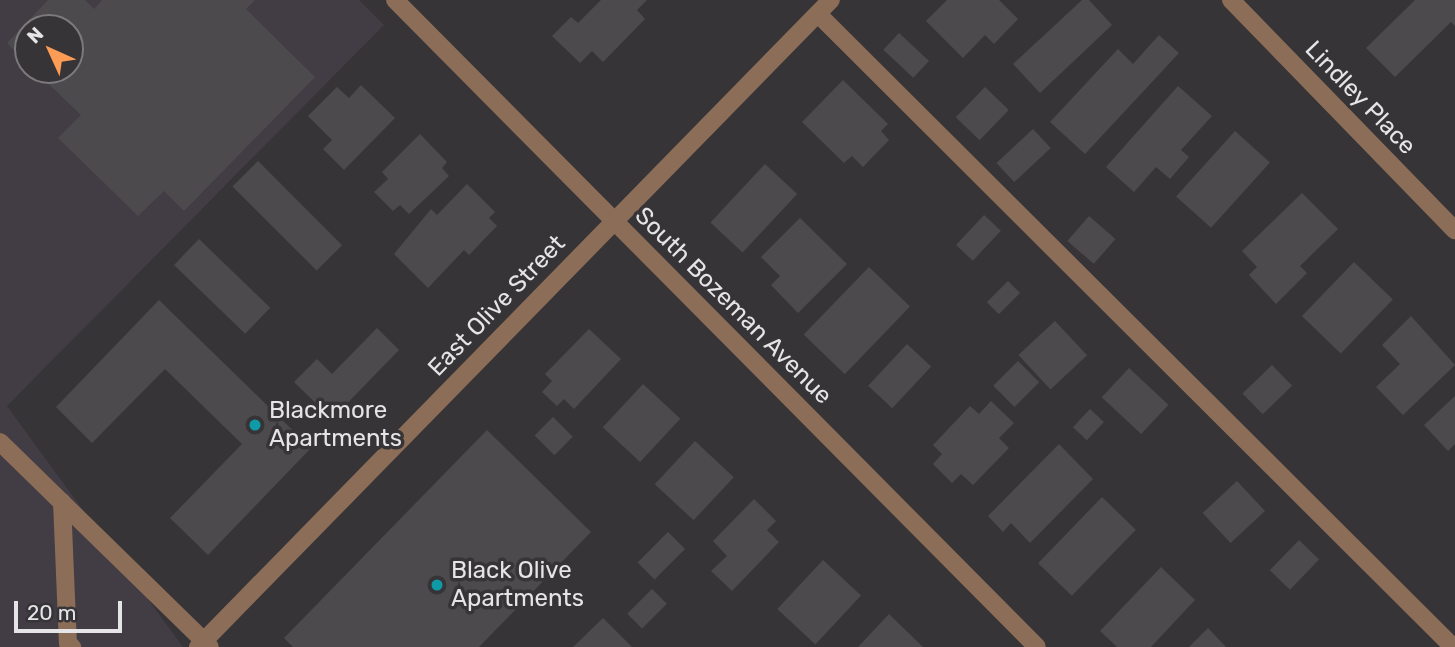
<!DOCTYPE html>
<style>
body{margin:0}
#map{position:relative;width:1455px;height:647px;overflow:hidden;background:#363437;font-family:Rubik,sans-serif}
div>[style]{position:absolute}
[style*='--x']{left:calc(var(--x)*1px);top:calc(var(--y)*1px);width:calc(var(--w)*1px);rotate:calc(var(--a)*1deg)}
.built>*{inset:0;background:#423c44}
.building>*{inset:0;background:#4c4a4d;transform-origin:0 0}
.minor>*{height:18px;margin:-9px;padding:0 9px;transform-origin:9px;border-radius:9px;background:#8c6d57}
.dots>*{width:19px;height:19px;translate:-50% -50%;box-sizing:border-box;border:4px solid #363437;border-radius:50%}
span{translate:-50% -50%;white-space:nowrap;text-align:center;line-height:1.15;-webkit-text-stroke:7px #363437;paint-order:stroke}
.street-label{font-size:24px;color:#e5e4e6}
.poi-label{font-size:24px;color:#e5e4e6}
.left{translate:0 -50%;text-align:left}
.north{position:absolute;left:14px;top:14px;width:70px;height:70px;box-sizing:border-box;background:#363437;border:2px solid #7c7a7d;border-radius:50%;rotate:315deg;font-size:19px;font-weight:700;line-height:28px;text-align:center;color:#e5e4e6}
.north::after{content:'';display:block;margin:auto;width:24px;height:32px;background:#fd9d55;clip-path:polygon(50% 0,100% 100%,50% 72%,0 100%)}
.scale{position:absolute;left:14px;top:601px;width:108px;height:32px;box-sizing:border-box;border:4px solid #e5e4e6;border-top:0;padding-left:9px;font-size:21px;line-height:24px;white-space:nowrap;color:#e5e4e6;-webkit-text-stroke:5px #363437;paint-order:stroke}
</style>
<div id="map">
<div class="built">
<i style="clip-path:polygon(evenodd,0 0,359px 0,384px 25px,7px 406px,183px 647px,0 647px,0 0,28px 28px,70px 28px,70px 70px,28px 70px,28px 28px)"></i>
</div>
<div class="building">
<i style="clip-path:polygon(48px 0,85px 0,94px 9px,102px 0,255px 0,246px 9px,315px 77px,184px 211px,164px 191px,138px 216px,58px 138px,81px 115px,34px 70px,70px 70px,70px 28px,28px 28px,28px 64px,7px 43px)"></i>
<i style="clip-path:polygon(601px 0,647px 0,637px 10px,645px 19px,603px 62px,592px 51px,580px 63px,552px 36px,571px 17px,578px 23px)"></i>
<i style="clip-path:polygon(947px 0,999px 0,1018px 19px,994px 44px,985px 35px,963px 58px,926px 21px)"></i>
<i style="clip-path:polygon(1082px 0,1089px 0,1112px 25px,1040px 93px,1013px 64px)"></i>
<i style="clip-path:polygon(1415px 0,1455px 0,1455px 26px,1451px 22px,1395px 77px,1366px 48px)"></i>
<i style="left:899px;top:33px;width:41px;height:23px;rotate:43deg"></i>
<i style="clip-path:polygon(1159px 35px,1179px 53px,1085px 154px,1050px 122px,1118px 49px,1133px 64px)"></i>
<i style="clip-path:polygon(843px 80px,888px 124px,881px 131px,889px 140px,863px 167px,852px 156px,844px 163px,802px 122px)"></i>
<i style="clip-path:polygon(361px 85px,395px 118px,344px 170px,323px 149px,332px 140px,308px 116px,337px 87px,349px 98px)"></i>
<i style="clip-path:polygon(1178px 86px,1212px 116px,1181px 150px,1189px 157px,1170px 179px,1156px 167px,1134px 192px,1106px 167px)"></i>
<i style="left:985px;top:87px;width:33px;height:42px;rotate:44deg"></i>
<i style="left:1033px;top:129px;width:26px;height:50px;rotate:47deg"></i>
<i style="left:1235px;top:131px;width:47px;height:88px;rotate:42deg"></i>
<i style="clip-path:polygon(420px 134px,447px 162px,442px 168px,449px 176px,409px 214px,400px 205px,393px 211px,374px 192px,388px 179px,382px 172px)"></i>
<i style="left:258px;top:161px;width:119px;height:36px;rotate:45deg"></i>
<i style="left:765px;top:164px;width:44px;height:80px;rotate:43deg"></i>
<i style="clip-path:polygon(467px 184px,495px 212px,489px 218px,497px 226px,469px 255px,464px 250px,428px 288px,394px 254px,431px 209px,437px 215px)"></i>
<i style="clip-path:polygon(1302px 193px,1338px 229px,1300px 266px,1307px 273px,1276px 304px,1249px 275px,1257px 267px,1242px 251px)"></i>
<i style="left:984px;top:215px;width:23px;height:41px;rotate:43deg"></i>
<i style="left:1089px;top:216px;width:35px;height:33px;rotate:41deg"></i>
<i style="clip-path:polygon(800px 218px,847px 264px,798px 313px,771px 285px,780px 276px,761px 257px)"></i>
<i style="left:199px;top:239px;width:99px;height:36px;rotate:44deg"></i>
<i style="left:1354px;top:262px;width:54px;height:75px;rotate:44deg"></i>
<i style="left:869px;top:267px;width:57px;height:94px;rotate:44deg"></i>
<i style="left:1008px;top:281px;width:17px;height:30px;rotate:45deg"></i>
<i style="clip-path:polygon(159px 300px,311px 448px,208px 555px,170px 518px,242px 444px,165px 369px,92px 443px,56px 407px)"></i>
<i style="clip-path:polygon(1411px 316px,1455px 365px,1403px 415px,1376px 387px,1400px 364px,1382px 345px)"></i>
<i style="left:1055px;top:321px;width:47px;height:50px;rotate:47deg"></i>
<i style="clip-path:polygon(377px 328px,399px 350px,332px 419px,294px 382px,317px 359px,332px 374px)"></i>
<i style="clip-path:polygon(589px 329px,621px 359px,574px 409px,564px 399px,557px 406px,542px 392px,552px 381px,545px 374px)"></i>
<i style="left:907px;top:344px;width:33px;height:57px;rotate:43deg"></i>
<i style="left:1018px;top:361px;width:30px;height:35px;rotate:45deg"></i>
<i style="left:1272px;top:365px;width:29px;height:41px;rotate:46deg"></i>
<i style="left:1129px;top:368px;width:54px;height:40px;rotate:43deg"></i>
<i style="left:643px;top:384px;width:51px;height:59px;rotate:43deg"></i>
<i style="clip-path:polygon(1455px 396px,1455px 444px,1448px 451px,1424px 425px)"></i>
<i style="clip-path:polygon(991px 401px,1014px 423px,999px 438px,1009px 448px,973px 485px,961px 474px,952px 483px,933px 464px,942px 454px,933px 445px,970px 406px,979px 414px)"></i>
<i style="left:1090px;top:409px;width:19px;height:25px;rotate:43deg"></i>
<i style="left:553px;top:417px;width:28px;height:26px;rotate:45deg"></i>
<i style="clip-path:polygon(487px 430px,591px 532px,479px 647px,293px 647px,284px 638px)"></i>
<i style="left:695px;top:441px;width:53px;height:59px;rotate:43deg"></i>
<i style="clip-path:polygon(1059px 444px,1093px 479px,1030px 543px,1011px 523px,1003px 532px,988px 516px)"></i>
<i style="left:1237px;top:481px;width:41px;height:47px;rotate:47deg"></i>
<i style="left:1102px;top:497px;width:47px;height:92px;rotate:44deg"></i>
<i style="clip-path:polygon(754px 499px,776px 521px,767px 530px,779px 542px,732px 591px,711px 571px,727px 556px,713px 541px)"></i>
<i style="left:668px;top:532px;width:24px;height:43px;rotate:45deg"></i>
<i style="left:1299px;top:540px;width:28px;height:42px;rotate:44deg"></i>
<i style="left:823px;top:560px;width:52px;height:67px;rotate:43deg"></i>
<i style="clip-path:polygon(1161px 567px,1195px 600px,1151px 647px,1117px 647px,1100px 631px)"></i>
<i style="left:652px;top:589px;width:21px;height:35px;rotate:45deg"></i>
<i style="clip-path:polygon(889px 614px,923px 647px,858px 647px)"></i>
<i style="clip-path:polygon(603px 618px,632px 647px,573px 647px)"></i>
<i style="clip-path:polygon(1208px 628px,1226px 647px,1189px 647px)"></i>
</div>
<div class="minor">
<i style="--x:395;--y:0;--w:911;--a:45.22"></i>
<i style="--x:1231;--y:0;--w:321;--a:45.8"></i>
<i style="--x:818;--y:14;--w:897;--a:44.91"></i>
<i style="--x:0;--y:442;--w:293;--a:44.3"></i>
<i style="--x:62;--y:502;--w:141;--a:87.6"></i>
<i style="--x:68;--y:643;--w:6;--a:45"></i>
<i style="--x:198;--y:647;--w:905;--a:-45.63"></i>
</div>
<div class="dots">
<i style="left:255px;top:425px;background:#0f9aa8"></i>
<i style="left:437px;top:585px;background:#0f9aa8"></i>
</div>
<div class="street-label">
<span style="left:1360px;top:98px;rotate:46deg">Lindley Place</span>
<span style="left:497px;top:306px;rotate:-46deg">East Olive Street</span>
<span style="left:733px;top:306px;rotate:45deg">South Bozeman Avenue</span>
</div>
<div class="poi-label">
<span class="left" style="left:269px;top:425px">Blackmore<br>Apartments</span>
<span class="left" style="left:451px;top:585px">Black Olive<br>Apartments</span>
</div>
<div class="north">N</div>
<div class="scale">20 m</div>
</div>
